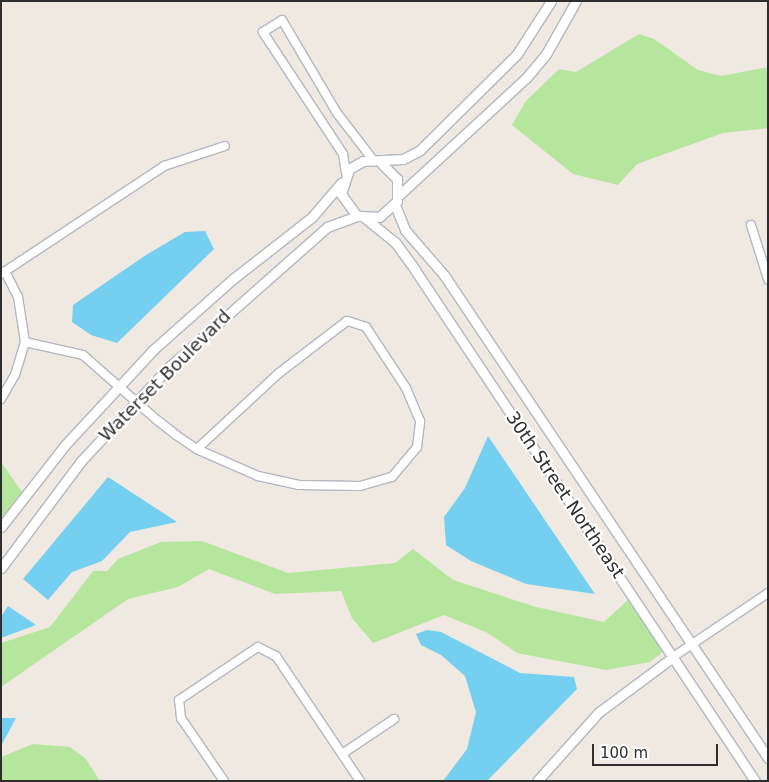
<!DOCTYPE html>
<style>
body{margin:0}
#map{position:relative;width:769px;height:782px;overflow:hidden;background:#efe9e1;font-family:"DejaVu Sans",sans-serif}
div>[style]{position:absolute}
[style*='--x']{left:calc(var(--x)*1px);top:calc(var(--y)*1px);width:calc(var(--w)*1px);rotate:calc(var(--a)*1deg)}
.green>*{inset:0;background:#b6e59e}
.water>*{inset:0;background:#75cff0}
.roads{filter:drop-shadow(1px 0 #b4b7c1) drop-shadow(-1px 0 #b4b7c1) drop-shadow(0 1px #b4b7c1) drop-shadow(0 -1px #b4b7c1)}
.minor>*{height:8px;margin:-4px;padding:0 4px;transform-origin:4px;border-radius:4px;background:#fff}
.tertiary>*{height:9px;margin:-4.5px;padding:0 4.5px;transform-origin:4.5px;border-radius:4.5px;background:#fff}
span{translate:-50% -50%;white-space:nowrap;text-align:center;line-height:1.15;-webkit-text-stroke:4.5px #fff;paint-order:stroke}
.street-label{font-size:18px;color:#2e2e2e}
.frame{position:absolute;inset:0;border:2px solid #2e2e2e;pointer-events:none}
.scale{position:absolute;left:592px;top:744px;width:126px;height:22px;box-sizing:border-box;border:2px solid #2e2e2e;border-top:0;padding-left:6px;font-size:15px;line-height:18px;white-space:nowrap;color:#2e2e2e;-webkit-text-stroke:4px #fff;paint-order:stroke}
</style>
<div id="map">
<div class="green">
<i style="clip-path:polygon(639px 34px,654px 39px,698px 70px,721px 76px,768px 67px,768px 128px,723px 133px,637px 164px,618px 185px,573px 174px,512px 125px,526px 101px,559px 69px,576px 72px)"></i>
<i style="clip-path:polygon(1px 462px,22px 492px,1px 519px)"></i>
<i style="clip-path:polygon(202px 541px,288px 573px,395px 563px,413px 549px,453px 580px,536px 607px,604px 622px,629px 599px,664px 651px,650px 662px,606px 670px,517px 653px,488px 633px,444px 615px,373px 643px,352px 618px,341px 591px,275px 594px,209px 569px,178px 587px,128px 599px,1px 687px,1px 643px,50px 627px,93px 571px,107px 571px,118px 559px,161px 542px)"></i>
<i style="clip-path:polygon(33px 744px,70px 747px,86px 759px,100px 781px,1px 781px,1px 757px)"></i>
</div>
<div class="water">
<i style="clip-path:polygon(205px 231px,214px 249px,117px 343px,91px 335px,72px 322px,73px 305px,146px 255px,185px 232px)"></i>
<i style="clip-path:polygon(488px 436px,595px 594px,526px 584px,471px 561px,446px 545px,444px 517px,465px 488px)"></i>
<i style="clip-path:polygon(108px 477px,177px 522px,130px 532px,102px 561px,72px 572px,48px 600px,23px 579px)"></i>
<i style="clip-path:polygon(8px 606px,36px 625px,1px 638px,1px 617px)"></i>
<i style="clip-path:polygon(427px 630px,441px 632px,520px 673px,574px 677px,577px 689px,487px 781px,443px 781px,467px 749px,476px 712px,465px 676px,441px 655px,421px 645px,416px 634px)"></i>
<i style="clip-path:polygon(1px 718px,16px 718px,1px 746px)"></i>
</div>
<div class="roads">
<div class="minor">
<i style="--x:346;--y:173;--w:19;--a:-99"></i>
<i style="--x:343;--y:154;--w:146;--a:-123.3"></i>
<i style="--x:263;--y:32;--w:22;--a:-32"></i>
<i style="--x:282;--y:20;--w:108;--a:59.4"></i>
<i style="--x:337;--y:113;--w:61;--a:52.4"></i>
<i style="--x:751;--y:225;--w:57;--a:72.5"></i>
<i style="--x:1;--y:274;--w:196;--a:-33.5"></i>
<i style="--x:164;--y:166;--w:64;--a:-18.2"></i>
<i style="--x:25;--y:342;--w:59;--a:12.6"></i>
<i style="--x:83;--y:355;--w:98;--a:41.3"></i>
<i style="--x:157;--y:420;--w:24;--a:38"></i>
<i style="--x:176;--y:435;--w:25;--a:34"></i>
<i style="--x:197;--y:449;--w:4;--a:27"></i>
<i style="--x:201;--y:451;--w:62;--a:23.7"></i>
<i style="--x:258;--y:476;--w:42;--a:12.4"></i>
<i style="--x:299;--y:485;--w:61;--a:0.9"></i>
<i style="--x:360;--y:486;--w:33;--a:-16"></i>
<i style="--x:392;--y:477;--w:39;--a:-50"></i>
<i style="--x:417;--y:447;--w:26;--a:-83"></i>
<i style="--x:420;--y:421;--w:36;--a:-113"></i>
<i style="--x:406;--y:388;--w:73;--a:-123.3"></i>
<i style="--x:366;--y:327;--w:20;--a:-162"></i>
<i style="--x:347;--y:321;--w:86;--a:142.6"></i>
<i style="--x:279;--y:373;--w:112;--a:137.2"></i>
<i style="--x:1;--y:399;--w:28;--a:-60"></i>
<i style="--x:15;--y:375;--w:34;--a:-73"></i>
<i style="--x:25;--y:342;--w:46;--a:-98.8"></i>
<i style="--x:18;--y:297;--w:29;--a:-117"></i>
<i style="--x:673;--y:657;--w:115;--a:-34"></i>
<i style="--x:342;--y:754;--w:63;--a:-33.9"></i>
<i style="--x:224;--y:781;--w:76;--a:-124.3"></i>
<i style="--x:181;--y:718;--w:18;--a:-96"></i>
<i style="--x:179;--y:700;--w:95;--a:-33.9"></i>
<i style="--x:258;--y:647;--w:20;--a:27"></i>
<i style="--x:276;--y:656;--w:151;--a:56.1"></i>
</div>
<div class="tertiary">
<i style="--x:381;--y:163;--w:23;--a:45"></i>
<i style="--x:397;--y:179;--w:22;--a:90"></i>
<i style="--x:397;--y:201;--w:24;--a:138"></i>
<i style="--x:379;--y:217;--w:22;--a:-177"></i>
<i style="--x:357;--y:216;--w:27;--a:-126"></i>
<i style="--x:341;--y:194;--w:26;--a:-72"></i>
<i style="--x:349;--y:169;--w:16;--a:-30"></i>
<i style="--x:363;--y:161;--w:40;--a:-2.9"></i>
<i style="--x:403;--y:159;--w:18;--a:-27"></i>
<i style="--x:419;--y:151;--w:138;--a:-44.7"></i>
<i style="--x:517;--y:54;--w:63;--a:-57.3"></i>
<i style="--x:398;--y:196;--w:174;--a:-42.7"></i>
<i style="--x:526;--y:78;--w:31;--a:-50"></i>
<i style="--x:546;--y:54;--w:61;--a:-60.5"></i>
<i style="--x:395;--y:205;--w:27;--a:68"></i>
<i style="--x:405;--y:230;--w:60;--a:49.1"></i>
<i style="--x:444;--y:275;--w:582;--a:56.15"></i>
<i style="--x:365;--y:218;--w:38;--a:39"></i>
<i style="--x:395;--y:242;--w:34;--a:54"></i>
<i style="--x:415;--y:270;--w:614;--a:56.36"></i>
<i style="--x:1;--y:527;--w:104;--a:-52"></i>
<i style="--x:65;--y:445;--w:131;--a:-47.2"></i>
<i style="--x:154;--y:349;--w:107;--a:-41.6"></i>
<i style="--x:234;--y:278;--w:99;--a:-38"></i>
<i style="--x:312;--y:217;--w:45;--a:-49.5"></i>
<i style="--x:1;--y:568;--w:134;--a:-53.2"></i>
<i style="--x:81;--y:461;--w:130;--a:-46.9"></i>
<i style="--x:170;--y:366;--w:210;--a:-41.5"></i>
<i style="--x:327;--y:227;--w:32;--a:-20"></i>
<i style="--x:537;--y:781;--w:93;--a:-48.1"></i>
<i style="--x:599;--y:712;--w:92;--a:-36.6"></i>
</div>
</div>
<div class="street-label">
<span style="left:165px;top:376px;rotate:-45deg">Waterset Boulevard</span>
<span style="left:565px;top:495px;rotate:56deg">30th Street Northeast</span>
</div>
<div class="frame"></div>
<div class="scale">100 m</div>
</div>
